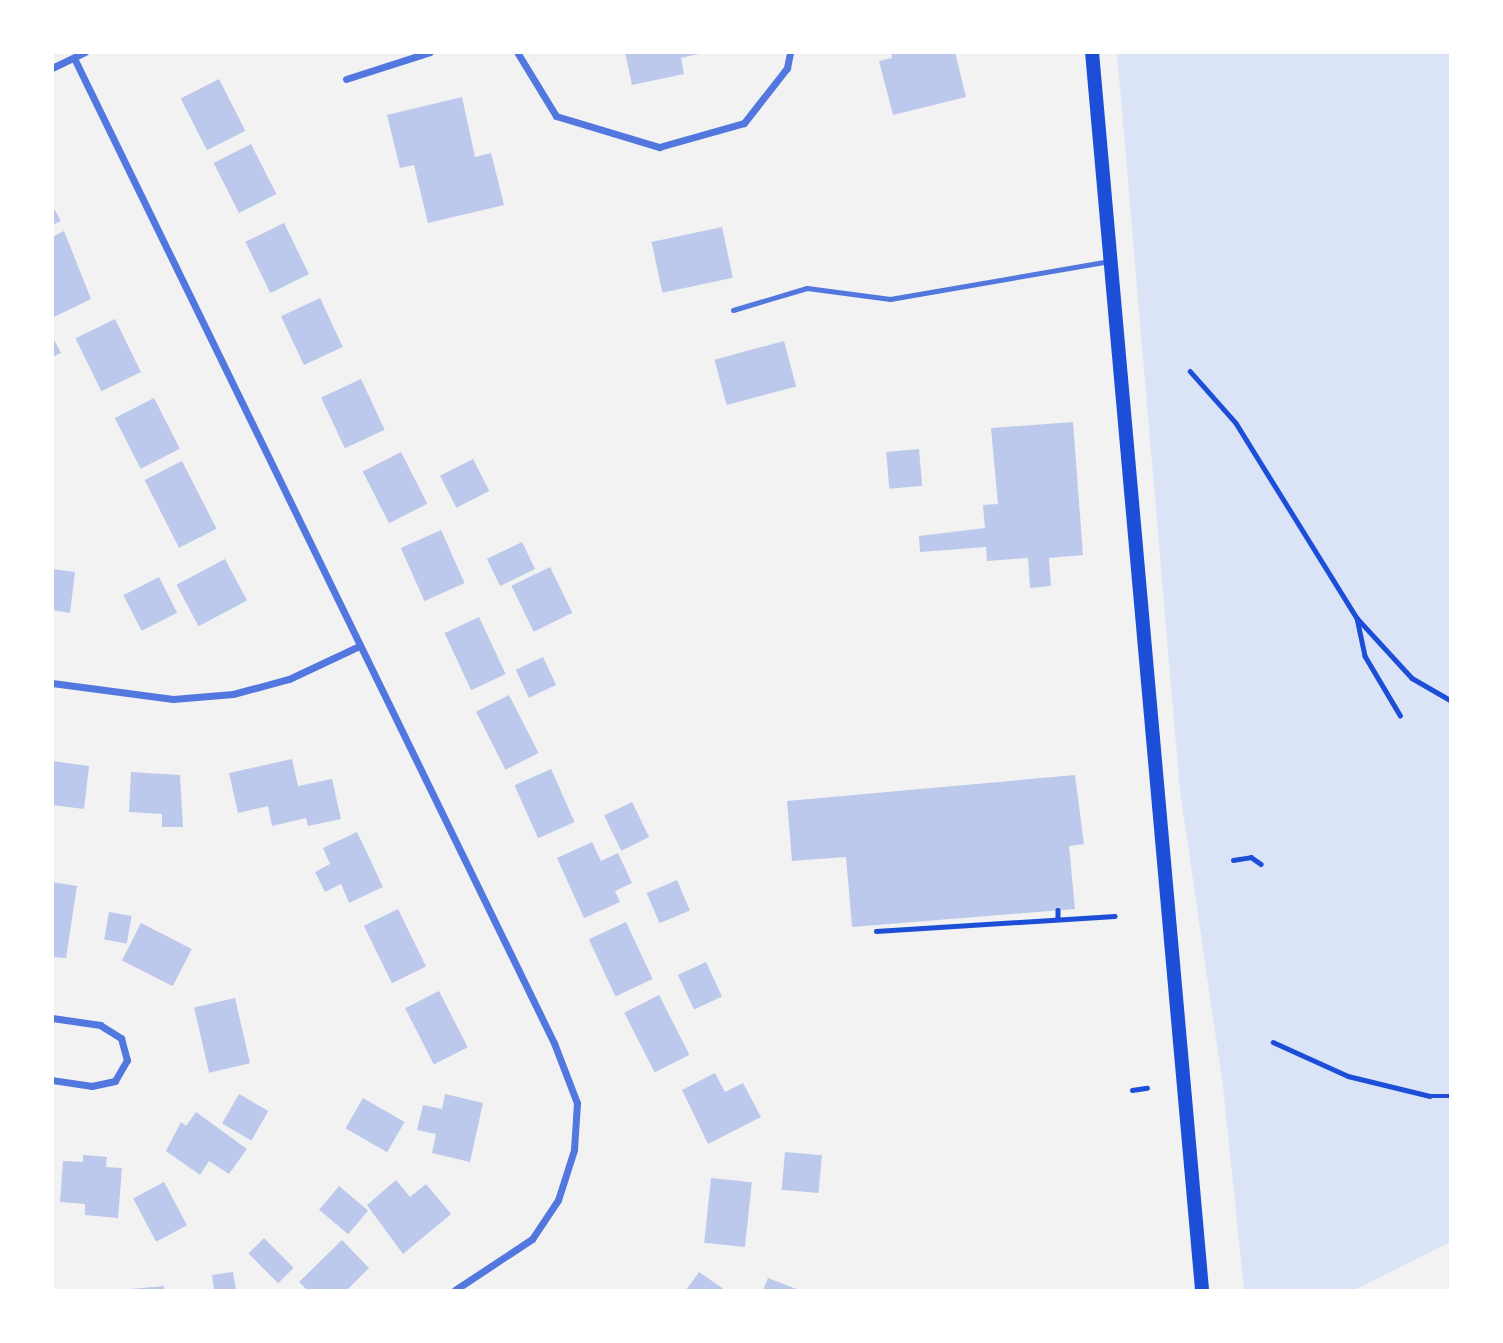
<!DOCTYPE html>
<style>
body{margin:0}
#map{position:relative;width:1503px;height:1343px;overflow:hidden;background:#f2f2f2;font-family:"Sofia Sans Condensed",sans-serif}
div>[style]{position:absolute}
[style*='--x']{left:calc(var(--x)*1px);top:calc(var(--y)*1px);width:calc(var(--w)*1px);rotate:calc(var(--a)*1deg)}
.green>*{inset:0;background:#dbe4f7}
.building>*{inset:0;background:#bdc9ec;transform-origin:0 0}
.path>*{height:4.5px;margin:-2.25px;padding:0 2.25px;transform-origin:2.25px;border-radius:2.25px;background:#1d4ed8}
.service>*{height:5px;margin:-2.5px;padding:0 2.5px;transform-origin:2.5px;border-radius:2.5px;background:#5277de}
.minor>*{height:7px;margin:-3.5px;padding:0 3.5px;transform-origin:3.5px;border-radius:3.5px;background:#5277de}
.secondary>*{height:14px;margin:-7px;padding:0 7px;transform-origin:7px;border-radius:7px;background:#1d4ed8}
span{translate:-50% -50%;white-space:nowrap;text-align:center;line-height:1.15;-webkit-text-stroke:6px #fff;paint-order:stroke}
.frame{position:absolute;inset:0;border:54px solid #fff;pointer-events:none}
</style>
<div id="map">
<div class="green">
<i style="clip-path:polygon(1117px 53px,1450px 53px,1450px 1242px,1354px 1290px,1244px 1290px,1223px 1086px,1180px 791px)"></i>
</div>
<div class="building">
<i style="clip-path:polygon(625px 52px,699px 52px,699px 54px,681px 58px,684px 74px,632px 85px)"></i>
<i style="clip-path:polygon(891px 52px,955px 52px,966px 97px,893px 115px,879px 61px,892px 58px)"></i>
<i style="left:219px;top:79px;width:58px;height:43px;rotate:63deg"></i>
<i style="clip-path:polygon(462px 97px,475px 157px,491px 153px,504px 205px,428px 223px,414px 165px,400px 168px,387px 115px)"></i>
<i style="left:251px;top:144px;width:56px;height:42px;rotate:63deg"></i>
<i style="clip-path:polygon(52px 205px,61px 221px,52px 225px)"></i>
<i style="left:284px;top:223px;width:57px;height:43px;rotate:64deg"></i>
<i style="left:722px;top:227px;width:52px;height:72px;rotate:78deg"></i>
<i style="clip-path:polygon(64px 231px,91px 299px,52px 318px,52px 237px)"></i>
<i style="left:320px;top:298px;width:54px;height:43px;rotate:65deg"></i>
<i style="left:115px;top:319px;width:59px;height:44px;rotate:64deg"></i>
<i style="clip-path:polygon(52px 336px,61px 353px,52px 357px)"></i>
<i style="left:784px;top:341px;width:47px;height:72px;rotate:75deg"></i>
<i style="left:361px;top:379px;width:56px;height:44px;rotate:65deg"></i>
<i style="left:154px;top:398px;width:57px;height:44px;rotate:63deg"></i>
<i style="clip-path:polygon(1073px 422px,1083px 555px,1049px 558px,1051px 586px,1030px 588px,1028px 558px,987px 561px,986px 547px,920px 552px,919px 536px,985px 528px,983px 505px,998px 504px,991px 428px)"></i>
<i style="left:919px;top:449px;width:37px;height:33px;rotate:85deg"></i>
<i style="left:401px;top:452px;width:58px;height:43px;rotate:63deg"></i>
<i style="left:473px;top:459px;width:36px;height:37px;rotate:63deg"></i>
<i style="left:182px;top:461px;width:76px;height:42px;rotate:63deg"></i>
<i style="left:441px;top:530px;width:58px;height:44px;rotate:66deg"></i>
<i style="left:522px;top:542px;width:30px;height:39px;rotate:64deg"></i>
<i style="left:225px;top:559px;width:47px;height:55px;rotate:62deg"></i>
<i style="left:550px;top:567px;width:51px;height:43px;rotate:64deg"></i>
<i style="clip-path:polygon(52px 569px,75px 572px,70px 613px,52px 610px)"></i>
<i style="left:159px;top:577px;width:40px;height:40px;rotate:63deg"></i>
<i style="left:479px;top:617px;width:63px;height:38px;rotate:65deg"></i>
<i style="left:543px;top:657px;width:31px;height:30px;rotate:65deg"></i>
<i style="left:509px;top:695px;width:65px;height:37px;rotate:63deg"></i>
<i style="clip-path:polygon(292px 759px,298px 786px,332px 779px,341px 819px,308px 826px,306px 818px,272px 826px,268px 806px,238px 813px,229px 773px)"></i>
<i style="clip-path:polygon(52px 761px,89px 766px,84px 809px,52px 805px)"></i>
<i style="left:551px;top:769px;width:58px;height:40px;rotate:66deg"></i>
<i style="clip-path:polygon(131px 772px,180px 775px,183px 827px,162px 827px,162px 814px,129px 812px)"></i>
<i style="clip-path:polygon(1075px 775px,1084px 844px,1069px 846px,1075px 909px,852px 927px,846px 857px,792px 861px,787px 801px)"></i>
<i style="left:632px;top:802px;width:39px;height:31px;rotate:64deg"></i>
<i style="clip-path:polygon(357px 832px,383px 887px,349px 903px,341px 884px,325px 892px,315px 872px,330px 864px,323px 848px)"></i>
<i style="clip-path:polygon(592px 842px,601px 861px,618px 853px,632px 883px,615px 891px,620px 902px,584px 918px,557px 858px)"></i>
<i style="left:677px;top:880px;width:33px;height:33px;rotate:67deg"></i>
<i style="clip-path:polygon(52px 882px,77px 886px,66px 958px,52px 957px)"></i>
<i style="left:398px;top:909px;width:64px;height:38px;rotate:64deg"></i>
<i style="left:109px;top:912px;width:23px;height:28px;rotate:10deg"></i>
<i style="left:626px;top:922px;width:63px;height:41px;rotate:65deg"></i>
<i style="left:141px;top:923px;width:57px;height:42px;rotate:27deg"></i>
<i style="left:706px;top:962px;width:38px;height:31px;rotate:65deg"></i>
<i style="left:439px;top:991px;width:63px;height:38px;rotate:63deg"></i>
<i style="left:659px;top:995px;width:67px;height:39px;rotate:63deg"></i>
<i style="left:235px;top:998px;width:67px;height:42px;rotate:77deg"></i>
<i style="clip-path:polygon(715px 1073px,725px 1092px,743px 1083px,761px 1117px,708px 1144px,682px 1090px)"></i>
<i style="left:239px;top:1094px;width:34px;height:34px;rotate:30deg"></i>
<i style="clip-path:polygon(445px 1094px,483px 1103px,470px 1162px,432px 1153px,436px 1134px,417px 1130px,423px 1105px,442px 1109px)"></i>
<i style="left:363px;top:1098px;width:48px;height:35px;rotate:30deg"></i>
<i style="clip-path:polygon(196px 1112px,247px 1149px,229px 1174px,209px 1161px,200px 1175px,166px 1151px,181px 1122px,186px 1126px)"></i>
<i style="left:785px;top:1152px;width:37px;height:38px;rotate:5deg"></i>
<i style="clip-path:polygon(83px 1155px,107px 1157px,106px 1167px,122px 1168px,118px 1218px,85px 1215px,85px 1204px,60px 1202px,63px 1161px,83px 1162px)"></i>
<i style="left:711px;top:1178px;width:41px;height:65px;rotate:6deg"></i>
<i style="clip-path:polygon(396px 1180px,410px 1197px,426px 1184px,451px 1214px,403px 1254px,367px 1205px)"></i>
<i style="left:164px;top:1182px;width:49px;height:35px;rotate:62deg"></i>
<i style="left:339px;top:1186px;width:38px;height:31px;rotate:40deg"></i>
<i style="left:264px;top:1238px;width:42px;height:22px;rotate:45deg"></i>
<i style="clip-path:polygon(342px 1240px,369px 1268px,347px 1290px,307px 1290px,299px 1282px)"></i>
<i style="clip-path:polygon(233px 1272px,236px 1290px,214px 1290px,212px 1275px)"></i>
<i style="clip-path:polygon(699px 1272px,725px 1290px,686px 1290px)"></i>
<i style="clip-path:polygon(768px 1278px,799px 1290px,763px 1290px)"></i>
<i style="clip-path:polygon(164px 1286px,164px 1290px,130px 1290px,130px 1289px)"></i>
</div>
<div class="path">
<i style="--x:1190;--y:371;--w:69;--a:48.5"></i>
<i style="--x:1236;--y:423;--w:229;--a:58.2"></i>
<i style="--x:1357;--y:618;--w:81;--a:47.5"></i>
<i style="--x:1412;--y:678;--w:44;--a:30.1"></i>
<i style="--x:1357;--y:618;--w:39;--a:78"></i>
<i style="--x:1365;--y:656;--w:69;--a:59.3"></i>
<i style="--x:1233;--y:860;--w:18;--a:-9"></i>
<i style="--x:1251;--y:857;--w:12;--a:35"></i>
<i style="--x:1058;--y:910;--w:7;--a:90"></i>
<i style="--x:876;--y:931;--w:239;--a:-3.6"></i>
<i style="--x:1273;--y:1042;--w:82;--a:24.4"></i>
<i style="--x:1348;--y:1076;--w:84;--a:13.7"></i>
<i style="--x:1430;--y:1096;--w:20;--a:0"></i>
<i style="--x:1132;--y:1090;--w:15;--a:-8"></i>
</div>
<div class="service">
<i style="--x:733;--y:310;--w:77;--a:-16.6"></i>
<i style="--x:807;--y:288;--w:84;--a:7.5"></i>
<i style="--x:890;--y:299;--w:223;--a:-9.8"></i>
</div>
<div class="minor">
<i style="--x:517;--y:52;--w:75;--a:58.6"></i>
<i style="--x:556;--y:116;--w:108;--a:16.8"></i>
<i style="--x:659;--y:147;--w:88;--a:-15.8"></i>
<i style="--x:744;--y:123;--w:70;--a:-52"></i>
<i style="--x:787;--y:68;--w:16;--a:-79"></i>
<i style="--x:74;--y:58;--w:1096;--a:64.02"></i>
<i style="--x:554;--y:1043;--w:64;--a:69"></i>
<i style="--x:577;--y:1103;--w:47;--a:93.7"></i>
<i style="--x:574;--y:1150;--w:52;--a:107.7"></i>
<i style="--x:558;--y:1200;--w:47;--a:123.7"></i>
<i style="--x:532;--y:1239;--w:92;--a:146.5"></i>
<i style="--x:52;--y:68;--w:37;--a:-26"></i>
<i style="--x:346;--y:79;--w:88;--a:-17.8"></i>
<i style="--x:52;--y:683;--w:122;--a:7.5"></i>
<i style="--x:173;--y:699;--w:60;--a:-4.8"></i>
<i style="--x:233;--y:694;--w:58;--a:-15"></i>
<i style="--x:289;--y:679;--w:77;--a:-25.2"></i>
<i style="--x:52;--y:1018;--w:49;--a:8.3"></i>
<i style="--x:100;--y:1025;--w:25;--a:32"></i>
<i style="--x:121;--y:1038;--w:23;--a:75"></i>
<i style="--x:127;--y:1060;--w:24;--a:120"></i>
<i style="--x:115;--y:1081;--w:24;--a:168"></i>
<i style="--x:92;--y:1086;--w:40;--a:-171.5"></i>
</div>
<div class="secondary">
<i style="--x:1092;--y:52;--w:1243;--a:84.92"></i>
</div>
<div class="frame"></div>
</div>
